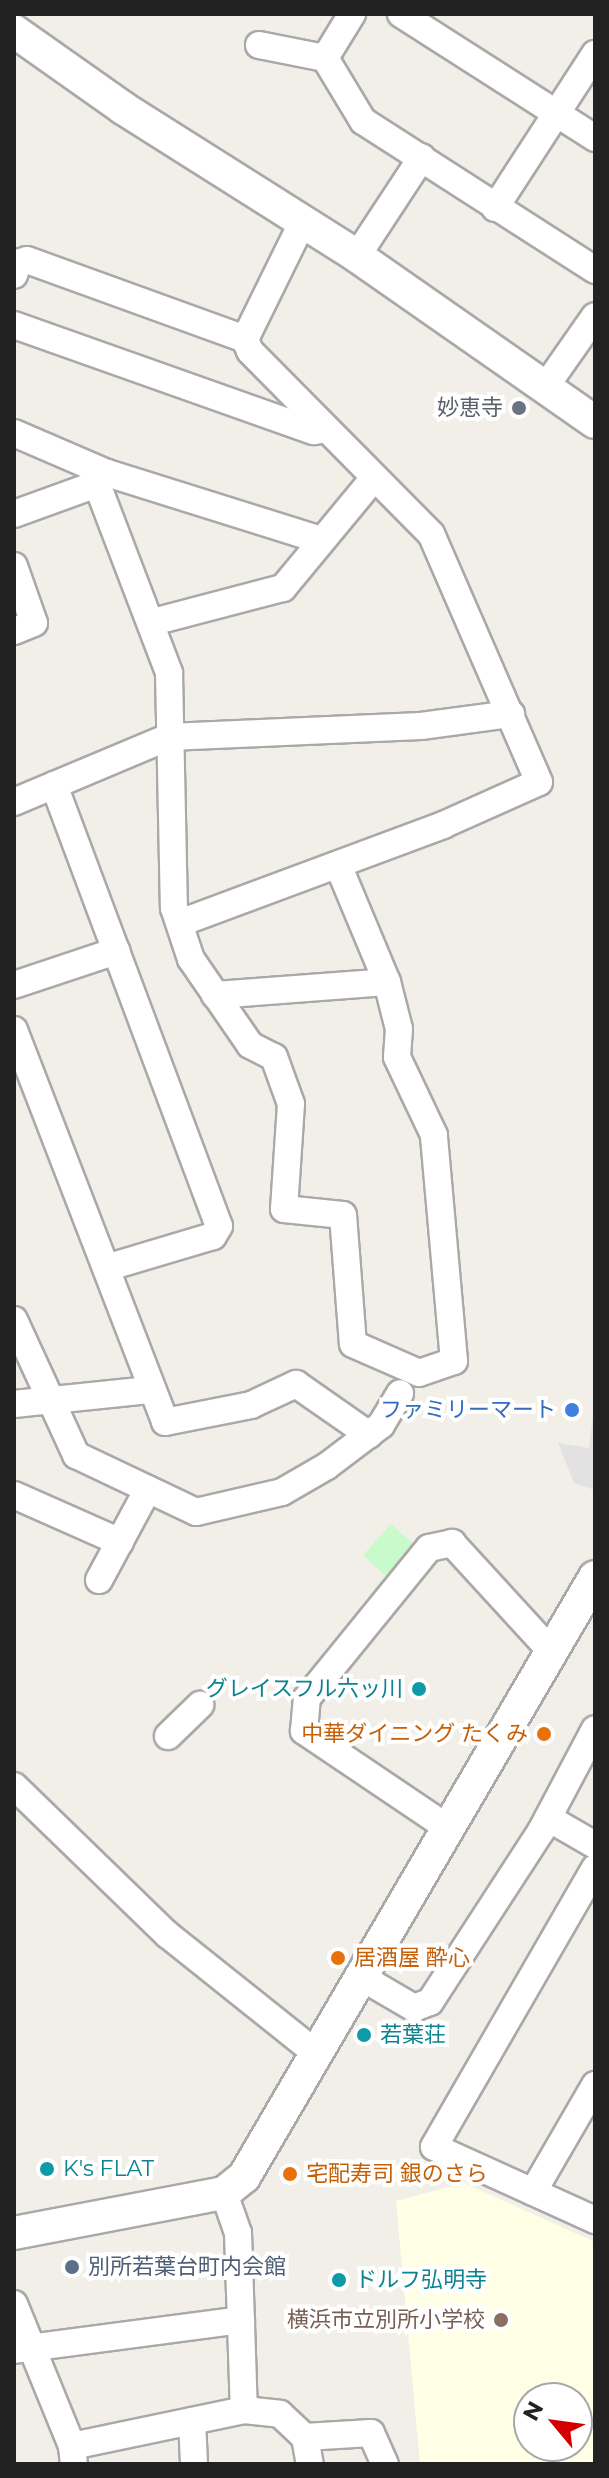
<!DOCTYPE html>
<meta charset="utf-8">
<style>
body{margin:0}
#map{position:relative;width:609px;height:2478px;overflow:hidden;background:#f2efe9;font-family:Montserrat,"Noto Sans JP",sans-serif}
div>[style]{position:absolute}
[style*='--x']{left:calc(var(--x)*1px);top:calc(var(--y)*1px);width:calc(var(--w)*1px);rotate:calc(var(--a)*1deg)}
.education>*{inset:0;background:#ffffe5}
.park>*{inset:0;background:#c8facc;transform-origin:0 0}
.parking>*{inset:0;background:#e2e2e2}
.roads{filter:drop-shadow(2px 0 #a9a9a9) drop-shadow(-2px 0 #a9a9a9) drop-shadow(0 2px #a9a9a9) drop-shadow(0 -2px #a9a9a9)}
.minor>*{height:26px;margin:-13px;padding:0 13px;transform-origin:13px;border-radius:13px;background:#fff}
.tertiary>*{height:32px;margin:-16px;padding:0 16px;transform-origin:16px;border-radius:16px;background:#fff}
.dots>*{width:22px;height:22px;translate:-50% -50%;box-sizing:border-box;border:4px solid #fff;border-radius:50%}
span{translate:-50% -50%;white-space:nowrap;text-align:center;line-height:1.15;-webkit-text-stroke:8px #fff;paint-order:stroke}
.worship-label{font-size:22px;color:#5b616d}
.right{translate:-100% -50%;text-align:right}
.shop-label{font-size:22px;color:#366cbe}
.culture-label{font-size:22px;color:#0d838f}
.left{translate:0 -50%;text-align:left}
.food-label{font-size:22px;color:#c56008}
.service-label{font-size:22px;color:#4e5e75}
.education-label{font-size:22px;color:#785e54}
.frame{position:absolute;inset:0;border:16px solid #222;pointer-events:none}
.north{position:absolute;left:513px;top:2382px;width:80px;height:80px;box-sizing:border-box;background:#fff;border:2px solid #a7a7a7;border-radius:50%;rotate:299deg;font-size:22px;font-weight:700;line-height:32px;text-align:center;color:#222}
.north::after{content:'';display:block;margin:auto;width:28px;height:36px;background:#d40000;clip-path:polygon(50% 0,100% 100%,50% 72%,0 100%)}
</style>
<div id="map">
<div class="education">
<i style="clip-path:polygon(evenodd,464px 2183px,595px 2242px,595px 2464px,420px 2464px,396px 2201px,464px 2183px,529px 2398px,577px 2398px,577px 2446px,529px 2446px,529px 2398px)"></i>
</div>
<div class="park">
<i style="left:391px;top:1524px;width:38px;height:42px;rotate:42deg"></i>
</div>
<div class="parking">
<i style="clip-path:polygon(595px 1400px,595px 1490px,574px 1483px,558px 1443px,589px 1448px)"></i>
</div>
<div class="roads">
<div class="minor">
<i style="--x:401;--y:14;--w:230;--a:32.6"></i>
<i style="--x:259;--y:45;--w:67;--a:11.1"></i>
<i style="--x:325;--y:58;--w:74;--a:58.9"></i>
<i style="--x:363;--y:121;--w:276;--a:32.7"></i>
<i style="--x:325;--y:58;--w:52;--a:-58.5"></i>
<i style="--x:495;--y:208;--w:184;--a:-57"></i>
<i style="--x:357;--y:256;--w:118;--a:-56.7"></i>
<i style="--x:14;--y:275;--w:13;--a:-72"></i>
<i style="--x:18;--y:263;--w:9;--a:-18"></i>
<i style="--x:27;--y:260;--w:232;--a:19.9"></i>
<i style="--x:14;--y:325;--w:318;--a:19.5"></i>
<i style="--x:314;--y:431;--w:12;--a:-9"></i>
<i style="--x:546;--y:386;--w:85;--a:-55"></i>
<i style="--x:14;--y:433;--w:101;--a:23.3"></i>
<i style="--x:107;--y:473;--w:224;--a:17.4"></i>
<i style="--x:107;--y:473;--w:15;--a:132"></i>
<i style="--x:97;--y:484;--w:202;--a:69.1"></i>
<i style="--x:169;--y:673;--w:235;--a:88.8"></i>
<i style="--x:174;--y:908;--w:54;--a:71.6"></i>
<i style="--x:191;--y:959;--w:104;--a:55.5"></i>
<i style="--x:250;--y:1045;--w:27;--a:27"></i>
<i style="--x:274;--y:1057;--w:50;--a:70.1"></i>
<i style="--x:291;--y:1104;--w:105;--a:93.8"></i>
<i style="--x:284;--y:1209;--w:59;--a:5.8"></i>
<i style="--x:343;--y:1215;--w:129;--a:85.6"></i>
<i style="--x:353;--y:1344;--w:72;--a:23.7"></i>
<i style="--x:419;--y:1373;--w:37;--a:-19"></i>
<i style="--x:454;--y:1361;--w:227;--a:-95.1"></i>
<i style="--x:434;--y:1135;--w:86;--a:-115.4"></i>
<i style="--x:397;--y:1057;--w:28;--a:-86"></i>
<i style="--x:399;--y:1029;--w:49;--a:-104.3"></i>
<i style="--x:387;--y:982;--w:127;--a:-112.7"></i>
<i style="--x:14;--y:514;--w:88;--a:-19.9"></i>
<i style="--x:14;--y:566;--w:60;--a:70.7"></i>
<i style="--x:34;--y:623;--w:22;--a:158"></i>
<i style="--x:153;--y:622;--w:134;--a:-14.7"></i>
<i style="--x:283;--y:588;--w:143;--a:-50.4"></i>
<i style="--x:54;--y:785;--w:471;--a:69.5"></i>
<i style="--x:219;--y:1226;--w:12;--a:121"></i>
<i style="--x:213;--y:1236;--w:109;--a:163.4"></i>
<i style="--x:14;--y:802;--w:168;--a:-22.8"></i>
<i style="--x:169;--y:737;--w:252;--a:-2.5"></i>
<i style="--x:421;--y:726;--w:91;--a:-7.6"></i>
<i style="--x:180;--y:923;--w:281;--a:-20.4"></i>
<i style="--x:443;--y:825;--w:105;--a:-24.1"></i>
<i style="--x:539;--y:782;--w:270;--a:-113.5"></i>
<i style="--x:431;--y:534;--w:257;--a:-134.7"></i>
<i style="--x:250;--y:351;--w:13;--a:-113"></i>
<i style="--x:245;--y:339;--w:129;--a:-63.8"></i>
<i style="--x:14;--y:985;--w:108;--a:-18.4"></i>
<i style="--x:215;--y:995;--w:172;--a:-4.3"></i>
<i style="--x:14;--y:1030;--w:420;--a:68.9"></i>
<i style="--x:165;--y:1422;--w:88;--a:-11.2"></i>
<i style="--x:251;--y:1405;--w:50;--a:-25"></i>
<i style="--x:296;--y:1384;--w:89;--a:34.9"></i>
<i style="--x:14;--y:1320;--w:149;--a:65.3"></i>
<i style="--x:76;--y:1455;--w:133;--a:25.4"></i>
<i style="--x:196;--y:1512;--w:88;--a:-13.1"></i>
<i style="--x:282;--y:1492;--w:52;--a:-30"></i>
<i style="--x:327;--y:1466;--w:68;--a:-37.2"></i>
<i style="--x:381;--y:1425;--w:37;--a:-59"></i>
<i style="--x:14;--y:1404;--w:136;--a:-5.9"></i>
<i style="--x:14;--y:1495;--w:116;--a:23.9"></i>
<i style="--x:99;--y:1580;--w:103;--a:-61.7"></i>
<i style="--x:168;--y:1736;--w:45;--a:-44.1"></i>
<i style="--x:14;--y:1786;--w:214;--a:44.1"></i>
<i style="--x:168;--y:1935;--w:191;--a:38.6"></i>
<i style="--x:548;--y:1818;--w:54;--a:29.9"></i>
<i style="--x:448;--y:1828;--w:174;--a:-146"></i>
<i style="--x:304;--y:1731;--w:33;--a:-85"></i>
<i style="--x:307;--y:1698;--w:193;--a:-50.9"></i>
<i style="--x:429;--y:1548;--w:24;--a:-12"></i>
<i style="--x:452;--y:1543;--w:145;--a:47.5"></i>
<i style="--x:595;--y:1868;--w:322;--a:120"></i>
<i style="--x:434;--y:2147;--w:177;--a:24.4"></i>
<i style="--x:361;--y:1977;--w:61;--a:30.3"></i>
<i style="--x:414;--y:2008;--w:17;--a:-21"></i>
<i style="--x:430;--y:2002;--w:204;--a:-57"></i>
<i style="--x:541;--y:1831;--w:115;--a:-62.1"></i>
<i style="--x:533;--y:2192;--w:124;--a:-59.9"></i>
<i style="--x:224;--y:2193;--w:42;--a:70.7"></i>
<i style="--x:238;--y:2233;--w:177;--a:88.1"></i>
<i style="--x:14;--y:2304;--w:153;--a:67.8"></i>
<i style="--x:72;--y:2446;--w:18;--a:84"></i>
<i style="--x:14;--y:2350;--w:229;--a:-7.5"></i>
<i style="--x:192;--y:2421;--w:43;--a:87.3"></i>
<i style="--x:305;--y:2437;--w:66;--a:-3.5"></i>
<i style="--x:371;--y:2433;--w:34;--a:66"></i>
<i style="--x:72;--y:2446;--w:176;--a:-11.8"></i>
<i style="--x:244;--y:2410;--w:36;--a:6"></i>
<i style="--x:280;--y:2414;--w:34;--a:43"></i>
<i style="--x:305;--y:2437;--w:27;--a:80"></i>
</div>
<div class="tertiary">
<i style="--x:14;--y:31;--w:133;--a:35.2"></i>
<i style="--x:123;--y:108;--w:277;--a:32.3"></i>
<i style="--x:357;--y:256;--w:290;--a:34.9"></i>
<i style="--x:14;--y:2233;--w:214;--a:-10.8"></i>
<i style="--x:224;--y:2193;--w:26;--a:-39"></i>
<i style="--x:244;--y:2177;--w:695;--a:-59.67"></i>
</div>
</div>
<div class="dots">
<i style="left:519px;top:408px;background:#6b7280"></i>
<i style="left:572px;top:1410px;background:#3f7fe0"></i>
<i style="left:419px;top:1689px;background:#0f9aa8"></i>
<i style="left:544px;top:1734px;background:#e8710a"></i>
<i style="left:338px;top:1958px;background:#e8710a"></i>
<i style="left:364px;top:2035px;background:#0f9aa8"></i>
<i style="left:47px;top:2169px;background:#0f9aa8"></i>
<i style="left:290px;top:2174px;background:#e8710a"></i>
<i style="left:72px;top:2267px;background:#5c6f8a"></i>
<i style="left:339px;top:2280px;background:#0f9aa8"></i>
<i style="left:501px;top:2320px;background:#8d6e63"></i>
</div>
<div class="worship-label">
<span class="right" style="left:503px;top:408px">妙恵寺</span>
</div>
<div class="shop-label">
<span class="right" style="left:556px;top:1410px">ファミリーマート</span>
</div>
<div class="culture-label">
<span class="right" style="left:403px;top:1689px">グレイスフル六ッ川</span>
<span class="left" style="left:380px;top:2035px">若葉荘</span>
<span class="left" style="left:63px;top:2169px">K's FLAT</span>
<span class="left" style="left:355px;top:2280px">ドルフ弘明寺</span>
</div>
<div class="food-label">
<span class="right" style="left:528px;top:1734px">中華ダイニング たくみ</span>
<span class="left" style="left:354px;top:1958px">居酒屋 酔心</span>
<span class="left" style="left:306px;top:2174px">宅配寿司 銀のさら</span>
</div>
<div class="service-label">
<span class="left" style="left:88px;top:2267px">別所若葉台町内会館</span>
</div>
<div class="education-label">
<span class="right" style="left:485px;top:2320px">横浜市立別所小学校</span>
</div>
<div class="frame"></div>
<div class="north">N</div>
</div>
